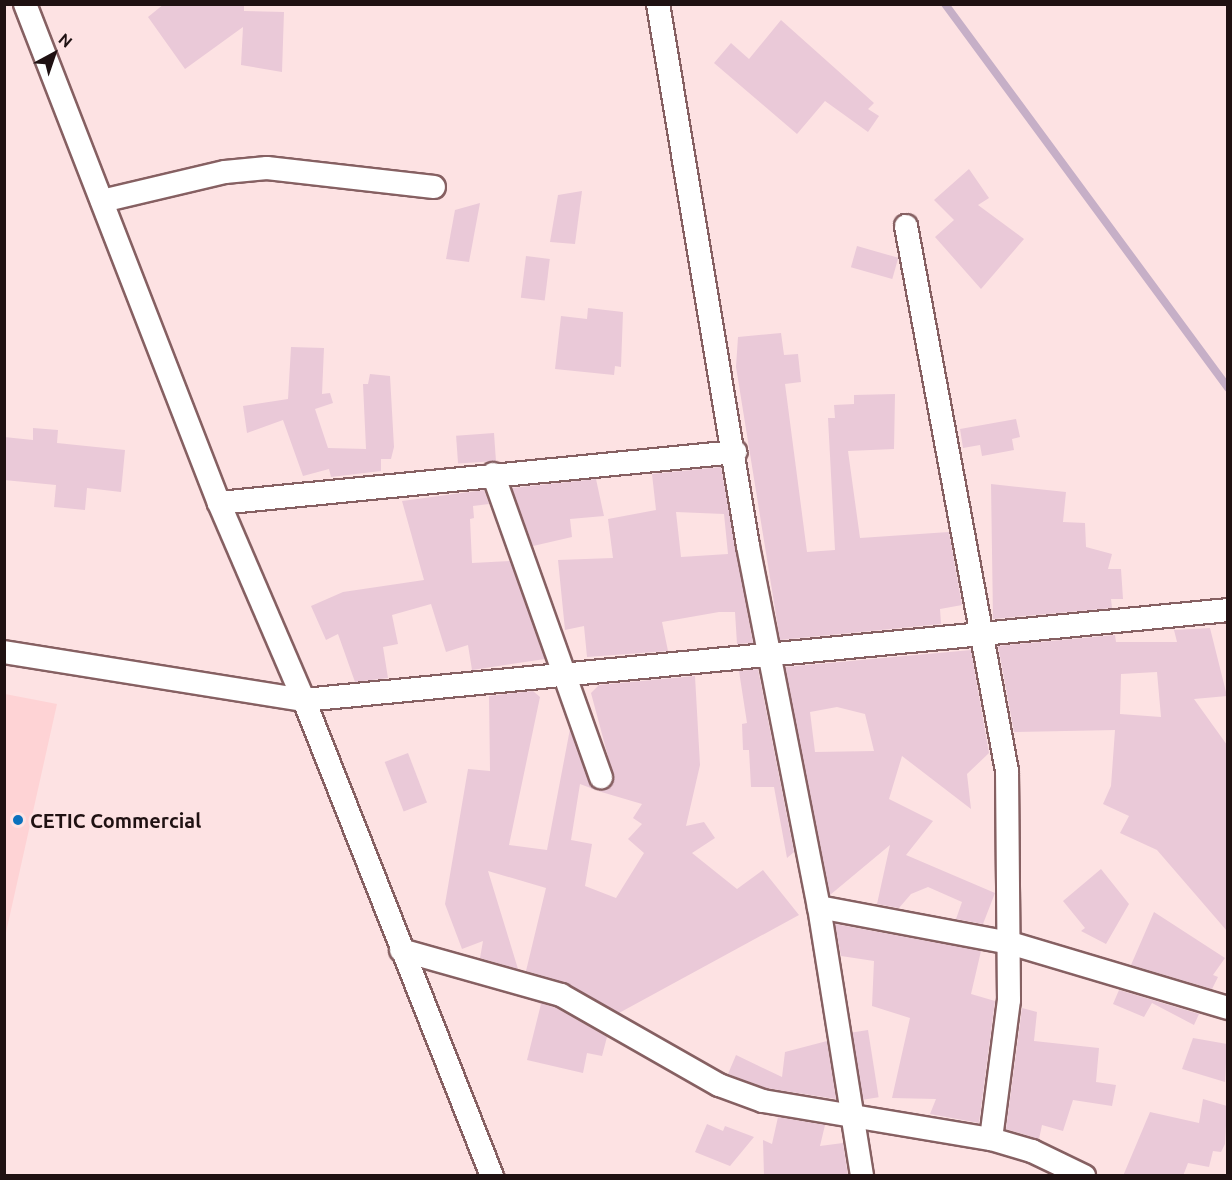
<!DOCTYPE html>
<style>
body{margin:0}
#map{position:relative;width:1232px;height:1180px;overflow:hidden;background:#fde2e3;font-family:Ubuntu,sans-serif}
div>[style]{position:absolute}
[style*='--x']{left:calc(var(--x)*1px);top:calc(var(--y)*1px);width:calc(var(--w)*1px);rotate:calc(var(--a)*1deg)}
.built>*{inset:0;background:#fed3d5}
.stream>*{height:8px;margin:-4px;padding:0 4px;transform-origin:4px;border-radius:4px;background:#c6afc7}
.building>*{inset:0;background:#eac9d8;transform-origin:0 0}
.roads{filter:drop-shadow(2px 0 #866062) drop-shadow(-2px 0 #866062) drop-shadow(0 2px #866062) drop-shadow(0 -2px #866062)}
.street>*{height:22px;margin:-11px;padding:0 11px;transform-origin:11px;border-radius:11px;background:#fff}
.dots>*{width:16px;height:16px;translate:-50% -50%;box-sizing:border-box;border:3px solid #fde2e3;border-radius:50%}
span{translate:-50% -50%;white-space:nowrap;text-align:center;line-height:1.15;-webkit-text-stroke:5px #fde2e3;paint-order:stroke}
.poi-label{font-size:20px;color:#1f1112;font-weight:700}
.left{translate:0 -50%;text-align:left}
.frame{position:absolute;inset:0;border:6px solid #1f1112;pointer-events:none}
.north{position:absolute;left:24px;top:24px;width:60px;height:60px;-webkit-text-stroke:4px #fde2e3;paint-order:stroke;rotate:40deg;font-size:16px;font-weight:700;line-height:24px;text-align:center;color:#1f1112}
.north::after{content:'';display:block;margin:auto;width:21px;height:27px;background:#1f1112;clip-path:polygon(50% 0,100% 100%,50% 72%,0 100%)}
</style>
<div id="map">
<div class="built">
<i style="clip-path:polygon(5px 694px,57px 704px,5px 937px,4px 694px)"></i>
</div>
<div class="stream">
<i style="--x:945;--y:4;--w:477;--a:53.6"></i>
</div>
<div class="building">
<i style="clip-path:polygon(164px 4px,244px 4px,244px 11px,284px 12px,282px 72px,241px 65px,243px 27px,185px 69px,148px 17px)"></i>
<i style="clip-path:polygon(781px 20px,874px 103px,868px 109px,879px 116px,868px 132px,825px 101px,797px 134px,714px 63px,731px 43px,749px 59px)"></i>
<i style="clip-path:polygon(969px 169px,989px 198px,978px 205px,1024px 239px,981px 289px,935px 237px,954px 220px,934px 200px)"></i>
<i style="clip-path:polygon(582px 191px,575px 244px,550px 242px,558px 195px)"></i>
<i style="clip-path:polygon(480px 203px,469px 262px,446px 259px,455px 210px)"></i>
<i style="left:857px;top:246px;width:43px;height:22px;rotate:16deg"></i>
<i style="left:526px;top:256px;width:24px;height:42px;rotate:7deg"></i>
<i style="clip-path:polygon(588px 308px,623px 312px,621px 367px,615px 366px,614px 375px,555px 369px,561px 316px,587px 319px)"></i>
<i style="clip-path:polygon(781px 333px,784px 355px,798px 354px,801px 382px,785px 384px,807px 552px,835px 550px,828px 418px,835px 418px,834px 405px,854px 404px,854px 395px,895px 394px,894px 449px,848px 451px,860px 538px,949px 532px,962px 605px,940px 609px,941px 624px,780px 640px,736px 367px,738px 337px)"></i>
<i style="clip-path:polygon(291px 347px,324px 348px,322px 394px,330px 393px,333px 403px,315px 409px,328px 448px,366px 449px,363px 384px,368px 384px,370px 374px,390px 376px,394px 447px,391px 459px,381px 459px,381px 471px,331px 477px,329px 469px,303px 476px,283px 420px,247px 433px,243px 406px,288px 399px)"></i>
<i style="clip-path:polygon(1016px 419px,1020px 437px,1012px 439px,1014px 450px,982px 456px,980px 445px,963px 448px,960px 429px)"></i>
<i style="clip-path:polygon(33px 428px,58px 430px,57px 443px,125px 450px,121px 492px,87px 488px,85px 510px,54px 507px,56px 485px,4px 480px,4px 437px,33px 440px)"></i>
<i style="left:494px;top:433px;width:28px;height:38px;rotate:86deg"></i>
<i style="clip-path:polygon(evenodd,721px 467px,753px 643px,737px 644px,735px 612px,719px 612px,662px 622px,668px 651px,587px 657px,584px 626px,565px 630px,558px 560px,613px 558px,608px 519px,656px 510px,652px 474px,721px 467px,676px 512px,724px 514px,728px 554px,681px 557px,676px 512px)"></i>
<i style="clip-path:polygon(596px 479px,604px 516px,570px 519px,572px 537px,533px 546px,512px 488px)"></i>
<i style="clip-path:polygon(991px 484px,1066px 492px,1063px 522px,1085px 523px,1086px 547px,1112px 554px,1108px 569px,1121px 569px,1123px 599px,1111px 599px,1112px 608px,993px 619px)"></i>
<i style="clip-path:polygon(484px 490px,489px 504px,473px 506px,474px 518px,470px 519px,472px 563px,510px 561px,545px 659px,472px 670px,468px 645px,446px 652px,431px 604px,392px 615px,398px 644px,383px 647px,388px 678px,355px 682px,338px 634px,326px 640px,311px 606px,343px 592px,424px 580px,402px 501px)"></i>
<i style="clip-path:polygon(evenodd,1210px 628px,1227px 696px,1194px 699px,1227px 745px,1227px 931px,1157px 850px,1120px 833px,1129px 816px,1103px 804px,1111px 786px,1115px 730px,1014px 732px,998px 646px,1115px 635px,1116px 642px,1177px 642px,1174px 630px,1210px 628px,1157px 672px,1161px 717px,1120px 714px,1121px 674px,1157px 672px)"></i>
<i style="clip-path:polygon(evenodd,971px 650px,989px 753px,967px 774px,971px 809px,902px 756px,889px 799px,933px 821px,906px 855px,995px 893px,983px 924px,956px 919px,962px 902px,928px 887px,911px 894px,899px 908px,877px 904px,890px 845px,830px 895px,785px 667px,971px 650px,837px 707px,865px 714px,874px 751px,815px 752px,810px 712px,837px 707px)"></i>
<i style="clip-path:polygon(758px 669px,794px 852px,787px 858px,774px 787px,751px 787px,749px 750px,743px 750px,742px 724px,747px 723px,739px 671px)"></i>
<i style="clip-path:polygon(695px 676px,700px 765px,686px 826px,704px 822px,715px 838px,692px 853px,737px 889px,763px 870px,799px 915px,619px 1013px,567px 983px,526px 971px,546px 888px,488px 871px,518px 969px,480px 958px,483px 941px,462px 949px,445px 904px,468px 769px,490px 771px,489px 696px,533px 691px,540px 697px,509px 845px,547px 850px,570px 729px,596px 790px,580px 784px,571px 840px,592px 844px,585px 886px,616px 898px,644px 853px,628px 839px,642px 824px,633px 818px,642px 804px,598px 791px,614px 779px,591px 693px,599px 685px)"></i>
<i style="left:408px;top:753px;width:53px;height:25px;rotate:69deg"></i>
<i style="clip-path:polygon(1101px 869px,1129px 904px,1106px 944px,1081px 931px,1085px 928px,1063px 901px)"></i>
<i style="clip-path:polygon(1154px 912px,1225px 958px,1213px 975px,1218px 977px,1212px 989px,1131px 965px)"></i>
<i style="clip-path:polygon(835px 924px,981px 951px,971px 994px,995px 1001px,979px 1123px,930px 1114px,936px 1099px,892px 1098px,910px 1018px,872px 1006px,874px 961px,841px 956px)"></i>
<i style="clip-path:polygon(1119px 990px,1199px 1014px,1194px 1025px,1152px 1003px,1144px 1017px,1113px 1004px)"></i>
<i style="clip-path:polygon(531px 1000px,556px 1008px,607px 1037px,602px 1056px,587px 1053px,583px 1073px,527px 1060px,541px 1004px)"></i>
<i style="clip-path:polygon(1022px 1008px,1037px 1012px,1034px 1041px,1099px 1048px,1096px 1082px,1116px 1085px,1112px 1106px,1073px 1100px,1063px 1131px,1042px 1125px,1039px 1139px,1006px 1129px)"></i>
<i style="left:868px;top:1030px;width:68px;height:16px;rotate:81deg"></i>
<i style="clip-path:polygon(1193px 1038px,1227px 1044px,1225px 1082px,1182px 1069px)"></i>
<i style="clip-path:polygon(827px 1041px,836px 1099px,766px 1088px,728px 1074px,736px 1055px,782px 1077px,785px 1052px)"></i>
<i style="clip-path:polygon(1203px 1099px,1227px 1106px,1225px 1144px,1221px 1152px,1213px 1151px,1209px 1167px,1188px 1163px,1183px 1176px,1123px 1176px,1150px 1112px,1199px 1123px)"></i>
<i style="clip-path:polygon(778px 1117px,825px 1125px,820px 1146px,843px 1143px,848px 1176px,764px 1176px,763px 1140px,772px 1144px)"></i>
<i style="clip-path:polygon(707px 1124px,723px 1131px,725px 1126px,754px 1137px,730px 1166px,695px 1152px)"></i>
</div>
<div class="roads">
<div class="street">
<i style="--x:25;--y:4;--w:535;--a:68.76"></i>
<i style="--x:219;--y:503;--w:215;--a:66.7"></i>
<i style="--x:304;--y:700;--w:512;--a:68.45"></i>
<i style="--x:658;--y:4;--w:549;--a:80.57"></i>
<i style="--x:748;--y:546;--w:368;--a:78.9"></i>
<i style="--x:819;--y:907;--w:272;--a:80.9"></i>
<i style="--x:102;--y:201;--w:126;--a:-13.3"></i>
<i style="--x:225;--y:172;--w:42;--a:-5.4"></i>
<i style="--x:267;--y:168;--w:168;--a:6.5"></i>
<i style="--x:906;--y:226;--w:554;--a:79.5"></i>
<i style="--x:1007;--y:771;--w:229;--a:89.5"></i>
<i style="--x:1009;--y:1000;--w:140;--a:97.4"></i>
<i style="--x:493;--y:474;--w:322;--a:70.4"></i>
<i style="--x:219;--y:503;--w:519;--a:-5.64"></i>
<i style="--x:4;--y:652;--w:304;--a:9.1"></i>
<i style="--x:304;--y:700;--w:928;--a:-5.56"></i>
<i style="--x:819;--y:907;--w:194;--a:10.7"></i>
<i style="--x:1010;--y:943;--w:227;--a:16.6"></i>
<i style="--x:401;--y:950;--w:166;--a:15.7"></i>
<i style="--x:561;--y:995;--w:182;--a:29.7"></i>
<i style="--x:719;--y:1085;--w:47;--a:20"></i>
<i style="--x:763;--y:1101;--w:231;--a:9.5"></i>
<i style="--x:991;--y:1139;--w:43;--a:16.3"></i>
<i style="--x:1032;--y:1151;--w:58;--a:25.7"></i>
</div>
</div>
<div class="dots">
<i style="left:18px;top:820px;background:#0a71bd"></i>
</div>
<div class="poi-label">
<span class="left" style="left:30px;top:820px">CETIC Commercial</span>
</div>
<div class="frame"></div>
<div class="north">N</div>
</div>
